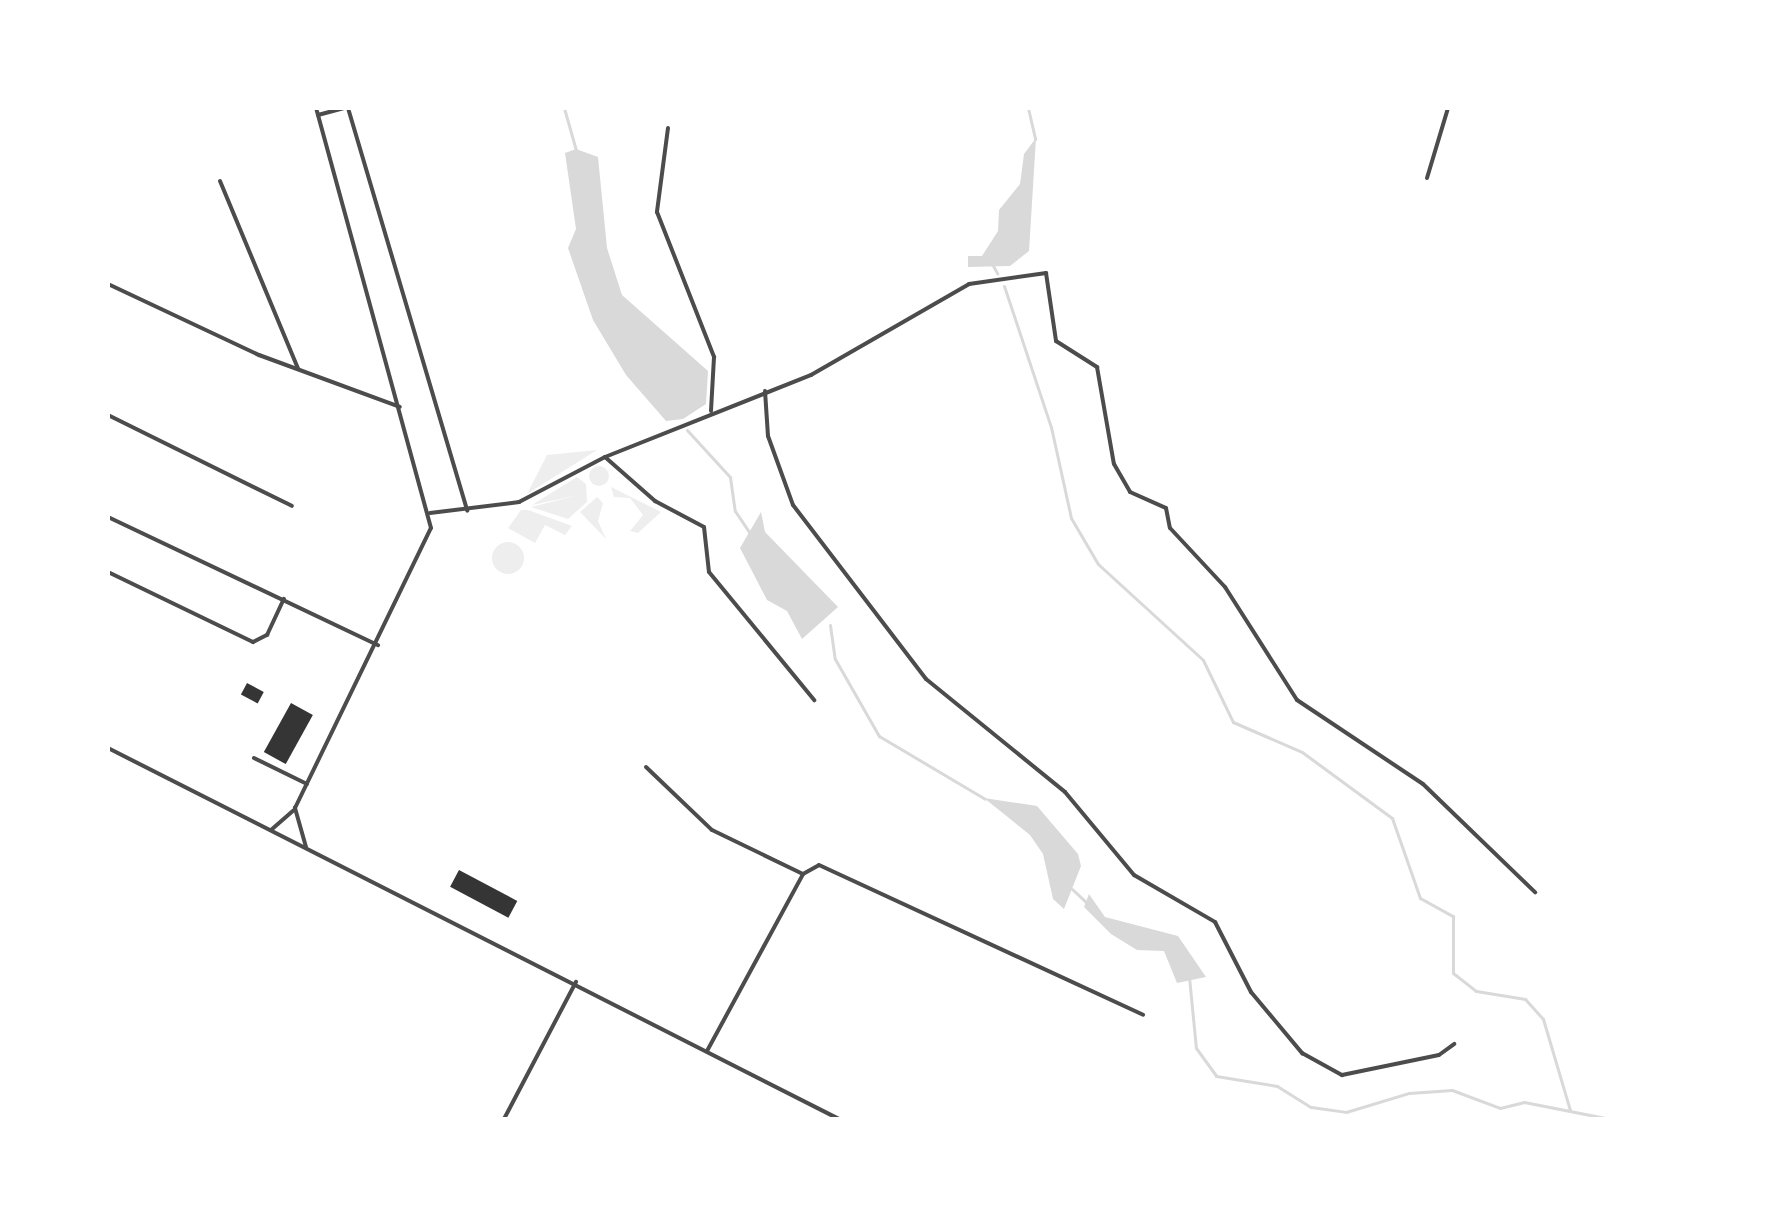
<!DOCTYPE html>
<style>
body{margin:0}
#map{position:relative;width:1769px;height:1227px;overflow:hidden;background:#fff;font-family:Lato,sans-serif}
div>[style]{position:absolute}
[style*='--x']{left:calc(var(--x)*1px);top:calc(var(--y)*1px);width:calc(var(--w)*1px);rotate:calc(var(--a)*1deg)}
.green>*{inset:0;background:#eee}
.round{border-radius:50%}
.water>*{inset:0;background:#d9d9d9}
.stream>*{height:3px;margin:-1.5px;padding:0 1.5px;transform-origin:1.5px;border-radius:1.5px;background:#d9d9d9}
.building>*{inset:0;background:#353535;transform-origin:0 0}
.minor>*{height:4px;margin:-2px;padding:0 2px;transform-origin:2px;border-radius:2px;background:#4c4c4c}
span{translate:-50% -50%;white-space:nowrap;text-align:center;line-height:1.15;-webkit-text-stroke:8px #fff;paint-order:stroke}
.frame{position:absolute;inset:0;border:110px solid #fff;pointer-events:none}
</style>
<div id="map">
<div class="green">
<i style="clip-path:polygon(597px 450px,527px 494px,547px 455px)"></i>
<i class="round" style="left:589px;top:466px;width:20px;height:20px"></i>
<i style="clip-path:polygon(577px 477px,586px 484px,587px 502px,568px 519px,531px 507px,579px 495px,532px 505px)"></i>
<i style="clip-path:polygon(611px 487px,661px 512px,638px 533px,630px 531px,643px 515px,630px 498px,614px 497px)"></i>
<i style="clip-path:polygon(597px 497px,603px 503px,598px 521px,606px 539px,580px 512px)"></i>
<i style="clip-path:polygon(521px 510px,528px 510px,572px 526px,565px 535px,545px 525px,535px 543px,508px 528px)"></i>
<i class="round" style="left:492px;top:542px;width:32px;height:32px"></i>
</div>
<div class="water">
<i style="clip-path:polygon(1036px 138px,1029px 251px,1010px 266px,968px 267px,968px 256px,982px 256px,998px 231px,999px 210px,1020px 184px,1024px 154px)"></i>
<i style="clip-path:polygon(576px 149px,598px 157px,607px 248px,622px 295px,708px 371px,706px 404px,683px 419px,666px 421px,626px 375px,593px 320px,568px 248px,576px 229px,565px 153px)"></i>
<i style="clip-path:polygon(761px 512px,765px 532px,838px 607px,802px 639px,787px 611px,767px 600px,740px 548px)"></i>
<i style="clip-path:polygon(984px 798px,1037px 806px,1078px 854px,1081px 866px,1064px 909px,1053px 899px,1043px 854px,1030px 835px)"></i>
<i style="clip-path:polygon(1089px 894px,1105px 917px,1178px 936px,1206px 977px,1177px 983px,1164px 951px,1137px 950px,1111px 934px,1084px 907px)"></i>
</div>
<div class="stream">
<i style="--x:564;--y:108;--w:44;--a:74.1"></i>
<i style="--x:1028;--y:108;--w:32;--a:77"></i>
<i style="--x:991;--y:262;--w:13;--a:61"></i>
<i style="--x:1004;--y:286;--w:149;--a:71.6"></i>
<i style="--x:1051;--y:427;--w:93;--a:77.6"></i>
<i style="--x:1071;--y:518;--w:53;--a:59.6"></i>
<i style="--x:1098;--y:564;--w:142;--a:42.4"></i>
<i style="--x:1203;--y:660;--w:69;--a:64.2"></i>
<i style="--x:1233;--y:722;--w:75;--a:23.5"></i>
<i style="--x:1302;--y:752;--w:112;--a:36.3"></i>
<i style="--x:1392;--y:818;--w:85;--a:70.7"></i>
<i style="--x:1420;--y:898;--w:38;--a:29"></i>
<i style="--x:1453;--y:916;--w:57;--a:90"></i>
<i style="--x:1453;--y:973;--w:29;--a:38"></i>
<i style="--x:1476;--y:991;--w:50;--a:9.3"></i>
<i style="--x:1525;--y:999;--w:27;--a:48"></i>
<i style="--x:1543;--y:1019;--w:95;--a:73.5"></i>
<i style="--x:687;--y:430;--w:64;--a:47.5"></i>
<i style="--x:730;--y:477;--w:34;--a:82"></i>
<i style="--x:735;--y:511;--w:29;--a:56"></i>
<i style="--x:830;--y:625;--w:34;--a:82"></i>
<i style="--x:835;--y:659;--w:89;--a:60.3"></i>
<i style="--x:879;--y:736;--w:123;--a:30.7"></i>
<i style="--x:1072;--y:889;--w:21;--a:43"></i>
<i style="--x:1189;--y:977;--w:71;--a:84.4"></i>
<i style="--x:1196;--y:1048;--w:34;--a:54"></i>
<i style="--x:1216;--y:1076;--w:62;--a:9.3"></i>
<i style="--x:1277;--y:1086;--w:40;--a:32"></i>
<i style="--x:1311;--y:1107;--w:35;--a:8"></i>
<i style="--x:1346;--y:1112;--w:66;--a:-16.8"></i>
<i style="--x:1409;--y:1093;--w:43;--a:-4"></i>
<i style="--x:1452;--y:1090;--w:51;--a:20.6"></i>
<i style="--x:1500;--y:1108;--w:25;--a:-14"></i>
<i style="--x:1524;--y:1102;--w:88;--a:11.2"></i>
</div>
<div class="building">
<i style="left:247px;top:683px;width:19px;height:13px;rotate:28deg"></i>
<i style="left:291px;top:703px;width:25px;height:56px;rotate:29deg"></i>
<i style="left:459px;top:870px;width:66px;height:19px;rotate:28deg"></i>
</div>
<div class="minor">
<i style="--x:348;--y:108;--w:420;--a:73.5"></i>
<i style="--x:318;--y:115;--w:28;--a:-15"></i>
<i style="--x:668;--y:128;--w:85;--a:97.5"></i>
<i style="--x:657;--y:212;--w:156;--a:68.5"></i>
<i style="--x:714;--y:357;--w:54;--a:93.2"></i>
<i style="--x:1427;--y:178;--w:73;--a:-73.3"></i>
<i style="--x:220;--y:181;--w:203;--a:67.4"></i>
<i style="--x:108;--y:284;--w:167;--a:25.2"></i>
<i style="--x:259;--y:355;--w:150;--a:20.2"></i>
<i style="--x:765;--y:391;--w:45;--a:86.2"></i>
<i style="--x:768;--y:436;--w:73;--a:70.1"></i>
<i style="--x:793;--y:505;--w:219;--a:52.6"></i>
<i style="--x:926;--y:679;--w:179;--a:39.1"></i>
<i style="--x:1065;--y:792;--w:108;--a:50.3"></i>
<i style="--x:1134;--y:875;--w:94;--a:30.1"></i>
<i style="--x:1215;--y:922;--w:79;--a:62.8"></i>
<i style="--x:1251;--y:992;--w:80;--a:50.1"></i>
<i style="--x:1302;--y:1053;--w:46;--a:28.8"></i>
<i style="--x:1342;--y:1075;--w:99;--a:-11.7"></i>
<i style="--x:1439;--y:1055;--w:19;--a:-36"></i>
<i style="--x:108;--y:415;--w:205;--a:26.3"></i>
<i style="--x:605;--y:457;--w:67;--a:41.3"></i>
<i style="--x:655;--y:501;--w:55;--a:28"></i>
<i style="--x:704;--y:527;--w:45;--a:83.7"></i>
<i style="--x:709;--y:572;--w:166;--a:50.6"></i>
<i style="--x:430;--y:513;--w:90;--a:-7"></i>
<i style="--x:519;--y:502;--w:97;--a:-27.6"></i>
<i style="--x:605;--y:457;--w:222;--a:-21.7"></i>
<i style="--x:811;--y:375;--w:182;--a:-29.9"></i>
<i style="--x:969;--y:284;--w:78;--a:-8.1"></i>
<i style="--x:1046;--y:273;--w:69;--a:81.6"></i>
<i style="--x:1056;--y:341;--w:49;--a:32.4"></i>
<i style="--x:1097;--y:367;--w:98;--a:80.1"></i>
<i style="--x:1114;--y:464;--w:32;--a:60"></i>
<i style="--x:1130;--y:492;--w:39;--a:24"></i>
<i style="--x:1166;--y:508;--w:20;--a:79"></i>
<i style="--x:1170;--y:528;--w:81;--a:47"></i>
<i style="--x:1225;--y:587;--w:134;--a:57.5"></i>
<i style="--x:1297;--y:700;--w:151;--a:33.7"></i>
<i style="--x:1423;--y:784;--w:156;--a:44"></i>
<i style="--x:108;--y:517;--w:299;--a:25.4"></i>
<i style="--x:108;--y:572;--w:161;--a:25.8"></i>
<i style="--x:253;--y:642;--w:16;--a:-27"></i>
<i style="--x:267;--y:635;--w:40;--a:-65"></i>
<i style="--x:108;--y:748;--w:820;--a:26.91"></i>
<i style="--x:254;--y:758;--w:59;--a:26.1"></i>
<i style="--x:646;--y:767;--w:91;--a:43.7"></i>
<i style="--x:712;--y:830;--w:101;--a:25.8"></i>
<i style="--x:271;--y:830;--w:30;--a:-41"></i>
<i style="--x:306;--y:847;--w:41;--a:-105.8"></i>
<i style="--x:295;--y:808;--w:311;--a:-64.1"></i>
<i style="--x:431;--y:528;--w:435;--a:-105.3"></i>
<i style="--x:707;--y:1051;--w:201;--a:-61.5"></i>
<i style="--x:803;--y:874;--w:18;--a:-29"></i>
<i style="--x:819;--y:865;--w:357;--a:24.8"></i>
<i style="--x:504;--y:1119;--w:155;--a:-62.3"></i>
</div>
<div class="frame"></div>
</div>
